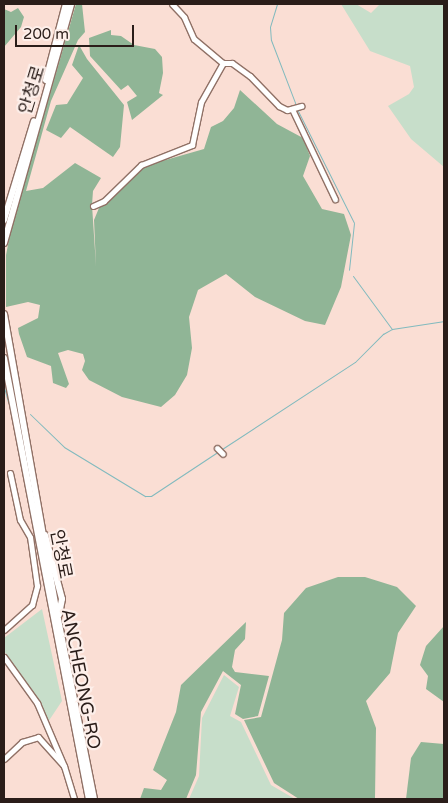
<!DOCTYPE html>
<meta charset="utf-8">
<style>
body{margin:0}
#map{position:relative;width:448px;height:803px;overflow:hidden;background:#faded4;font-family:"Varela Round","Noto Sans KR",sans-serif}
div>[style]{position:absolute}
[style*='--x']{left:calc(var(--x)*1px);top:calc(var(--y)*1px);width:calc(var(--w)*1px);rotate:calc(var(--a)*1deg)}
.green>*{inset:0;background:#c7deca}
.forest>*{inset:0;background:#90b596}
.stream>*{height:1px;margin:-0.5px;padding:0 0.5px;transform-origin:0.5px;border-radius:0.5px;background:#81babe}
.roads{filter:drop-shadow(1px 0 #907166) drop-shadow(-1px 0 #907166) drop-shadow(0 1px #907166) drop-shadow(0 -1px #907166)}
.minor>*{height:5px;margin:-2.5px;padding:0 2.5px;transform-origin:2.5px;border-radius:2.5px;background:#fff}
.tertiary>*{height:6px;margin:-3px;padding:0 3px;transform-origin:3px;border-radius:3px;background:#fff}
span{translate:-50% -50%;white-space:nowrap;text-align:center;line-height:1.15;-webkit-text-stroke:4.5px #fdefea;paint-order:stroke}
.street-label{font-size:18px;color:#2a1d19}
.frame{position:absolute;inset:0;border:5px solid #2a1d19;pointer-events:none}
.scale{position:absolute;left:15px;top:25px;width:119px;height:22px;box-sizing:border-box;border:2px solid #2a1d19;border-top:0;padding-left:6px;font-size:15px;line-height:18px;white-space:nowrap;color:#2a1d19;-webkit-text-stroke:4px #fdefea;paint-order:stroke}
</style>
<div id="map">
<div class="green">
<i style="clip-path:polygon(341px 4px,356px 4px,371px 13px,380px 4px,444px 4px,444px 167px,411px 139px,388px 106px,409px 94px,414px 87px,410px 66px,370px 51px)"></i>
<i style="clip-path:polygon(42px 609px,62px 701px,48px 722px,41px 703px,4px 651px,4px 638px)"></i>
<i style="clip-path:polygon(224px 675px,239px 687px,230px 716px,241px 722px,271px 785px,295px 799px,189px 799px,199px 776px,202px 718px)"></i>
</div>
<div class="forest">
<i style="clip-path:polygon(76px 4px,82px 4px,85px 32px,78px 40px,51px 101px,26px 191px,43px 188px,75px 163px,101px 178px,93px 191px,92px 205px,96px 266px,94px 220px,99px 208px,141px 167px,204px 149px,211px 127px,223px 121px,234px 108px,240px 90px,277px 124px,303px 138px,310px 156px,303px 176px,322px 209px,344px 214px,351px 235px,341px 287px,325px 325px,305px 321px,255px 297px,226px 274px,198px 290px,189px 317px,192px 348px,187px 375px,175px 395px,161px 407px,122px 397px,89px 380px,82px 370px,85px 361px,83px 354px,68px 350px,58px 353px,69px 384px,66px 388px,53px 383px,51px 366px,27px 357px,19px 334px,18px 328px,38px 318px,40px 305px,28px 302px,6px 307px,6px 255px,11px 229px)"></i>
<i style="clip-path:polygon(18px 8px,24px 17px,21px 27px,4px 47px,4px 9px,11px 12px)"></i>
<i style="clip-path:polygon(111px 30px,111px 35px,121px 36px,134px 45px,155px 49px,162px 57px,163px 73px,159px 93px,163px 95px,132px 120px,127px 102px,137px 96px,128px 85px,121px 90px,90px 56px,89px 38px)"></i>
<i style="clip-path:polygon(79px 45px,87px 59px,124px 105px,120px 147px,113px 157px,70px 127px,61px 138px,46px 130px,56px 105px,67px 104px,83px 78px,72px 65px)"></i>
<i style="clip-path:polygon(338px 577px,365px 577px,397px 587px,416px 606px,398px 633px,390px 673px,366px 701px,376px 728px,375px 799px,299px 799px,274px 783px,244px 720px,261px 717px,282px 640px,284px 613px,306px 588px)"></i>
<i style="clip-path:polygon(246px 622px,245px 639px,235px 650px,232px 667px,235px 672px,269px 676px,258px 716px,243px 719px,235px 714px,241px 685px,223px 671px,201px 712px,196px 775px,186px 799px,140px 799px,144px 788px,161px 790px,167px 780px,153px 770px,176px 712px,181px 685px)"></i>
<i style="clip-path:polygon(444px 626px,443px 655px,444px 702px,426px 689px,428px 676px,420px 665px,426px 646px)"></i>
<i style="clip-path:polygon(421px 742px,444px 744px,444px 799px,406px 799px,411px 758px)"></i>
</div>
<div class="stream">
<i style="--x:277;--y:4;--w:24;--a:107"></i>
<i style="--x:270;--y:27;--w:13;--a:86"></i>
<i style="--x:271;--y:40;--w:70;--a:69"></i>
<i style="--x:297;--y:109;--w:127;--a:63.4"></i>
<i style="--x:354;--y:223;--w:47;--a:96.1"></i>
<i style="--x:353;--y:276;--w:66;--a:53.7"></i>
<i style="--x:392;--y:329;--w:53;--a:-8.7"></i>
<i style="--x:4;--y:387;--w:16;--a:75"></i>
<i style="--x:30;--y:414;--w:47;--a:44.1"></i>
<i style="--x:64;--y:447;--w:95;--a:31.2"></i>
<i style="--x:145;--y:496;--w:6;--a:0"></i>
<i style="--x:151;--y:496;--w:82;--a:-33.5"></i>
<i style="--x:222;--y:449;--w:159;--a:-33.2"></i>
<i style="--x:355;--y:362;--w:40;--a:-45"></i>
<i style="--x:383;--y:334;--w:10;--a:-29"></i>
</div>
<div class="roads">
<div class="minor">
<i style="--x:172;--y:4;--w:18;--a:47"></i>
<i style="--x:184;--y:17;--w:24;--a:66"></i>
<i style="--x:194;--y:39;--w:38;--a:40"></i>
<i style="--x:223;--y:63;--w:9;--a:0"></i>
<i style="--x:232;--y:63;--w:22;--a:36"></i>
<i style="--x:250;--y:76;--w:42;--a:46"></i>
<i style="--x:279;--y:106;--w:9;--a:27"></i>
<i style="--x:287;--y:110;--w:15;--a:-16"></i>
<i style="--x:292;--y:109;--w:100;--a:64.5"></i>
<i style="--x:93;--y:206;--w:12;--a:-24"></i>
<i style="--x:104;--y:201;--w:52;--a:-44.2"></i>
<i style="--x:141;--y:165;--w:55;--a:-21.4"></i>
<i style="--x:192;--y:145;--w:44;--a:-78.2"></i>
<i style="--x:201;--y:102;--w:45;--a:-60.6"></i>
<i style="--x:217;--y:448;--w:8;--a:45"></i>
<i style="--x:4;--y:630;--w:38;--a:-42"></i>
<i style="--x:32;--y:605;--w:20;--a:-75"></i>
<i style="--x:37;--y:586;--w:49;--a:-98.1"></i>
<i style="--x:30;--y:537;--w:20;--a:-120"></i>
<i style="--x:20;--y:520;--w:48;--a:-102"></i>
<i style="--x:4;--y:657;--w:57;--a:54.3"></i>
<i style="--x:37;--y:703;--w:69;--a:66.8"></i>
<i style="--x:64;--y:766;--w:34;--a:73"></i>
<i style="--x:4;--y:759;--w:25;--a:-43"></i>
<i style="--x:22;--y:742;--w:17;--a:-17"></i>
<i style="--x:38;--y:737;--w:38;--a:48"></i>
</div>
<div class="tertiary">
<i style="--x:46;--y:80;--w:79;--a:-75.3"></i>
<i style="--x:4;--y:220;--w:103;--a:-73.1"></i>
<i style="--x:4;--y:243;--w:248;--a:-74.3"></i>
<i style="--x:4;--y:314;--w:310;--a:80"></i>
<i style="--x:58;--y:619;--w:184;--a:78.7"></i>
<i style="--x:4;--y:358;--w:449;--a:79.1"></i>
<i style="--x:45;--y:535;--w:66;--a:75.1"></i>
<i style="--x:62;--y:599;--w:16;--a:101"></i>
</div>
</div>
<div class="street-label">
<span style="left:32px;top:90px;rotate:-73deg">안청로</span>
<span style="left:61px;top:554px;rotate:79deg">안청로</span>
<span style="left:81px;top:679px;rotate:79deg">ANCHEONG-RO</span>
</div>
<div class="frame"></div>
<div class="scale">200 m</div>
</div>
